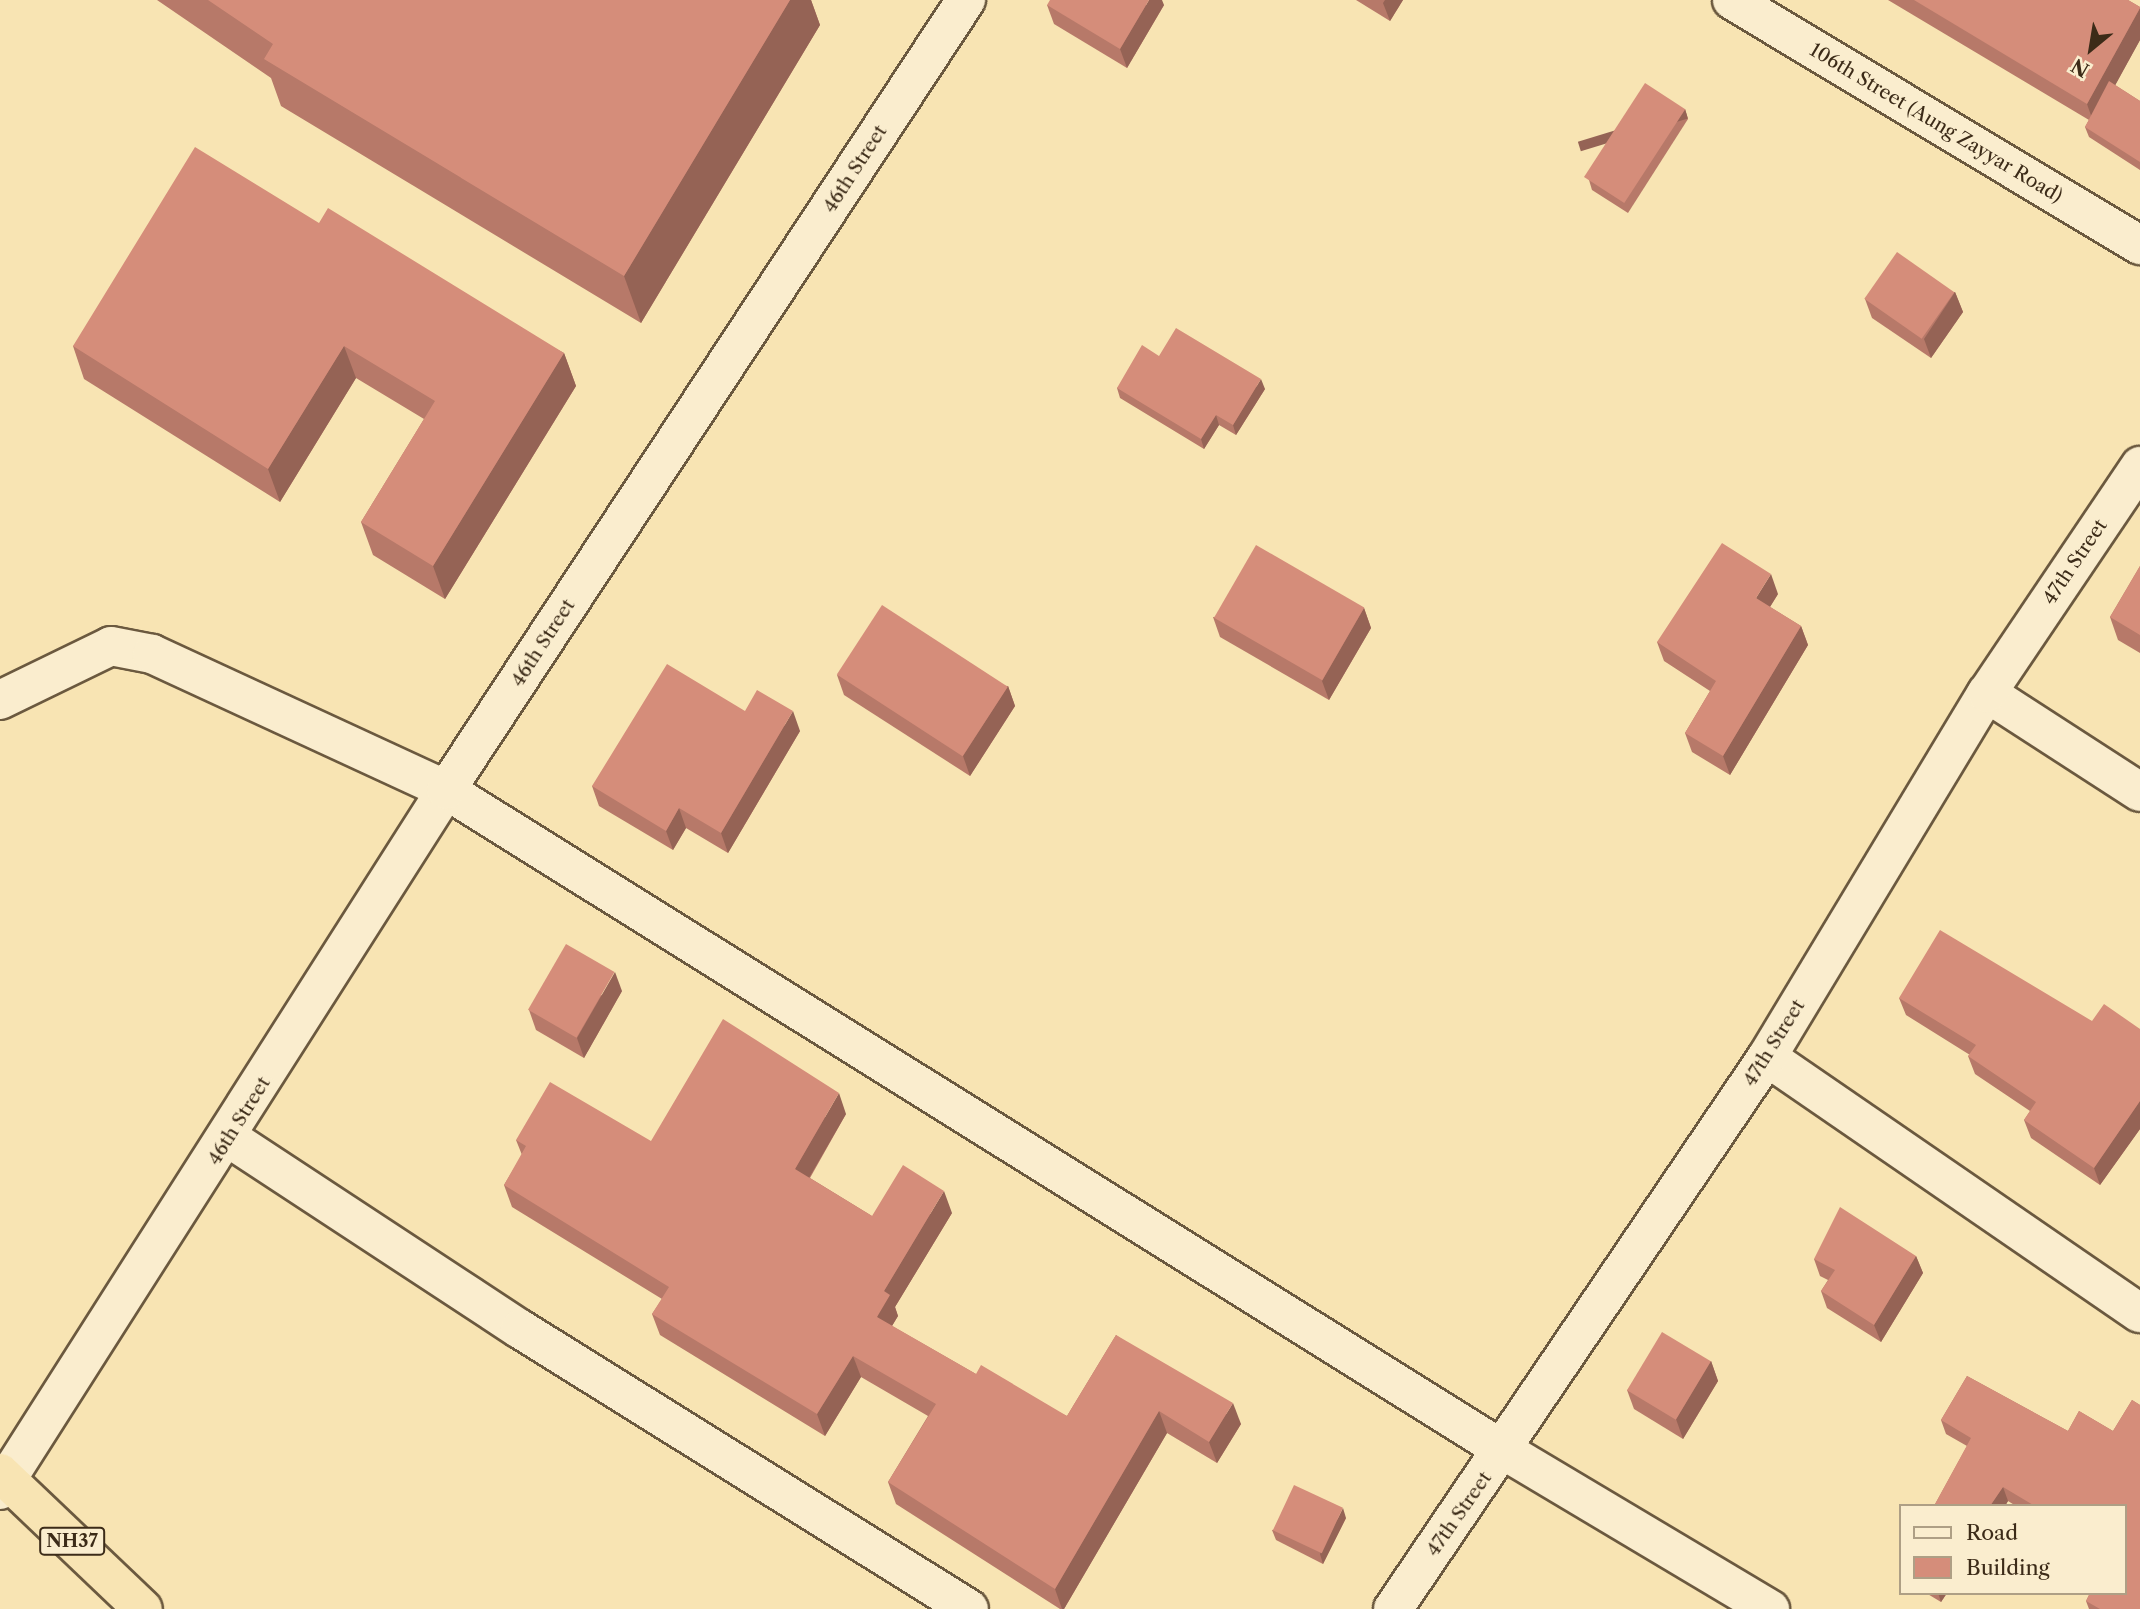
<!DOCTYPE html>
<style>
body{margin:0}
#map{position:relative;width:2140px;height:1609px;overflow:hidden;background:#f8e4b3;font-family:"Libre Caslon Text",serif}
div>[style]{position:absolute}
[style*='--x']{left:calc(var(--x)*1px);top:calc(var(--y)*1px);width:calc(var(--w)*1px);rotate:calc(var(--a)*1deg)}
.roads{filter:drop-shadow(2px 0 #6b593f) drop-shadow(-2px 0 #6b593f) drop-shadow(0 2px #6b593f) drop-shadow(0 -2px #6b593f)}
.street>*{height:38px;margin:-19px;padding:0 19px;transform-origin:19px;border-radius:19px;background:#faedce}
.highway>*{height:38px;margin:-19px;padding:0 19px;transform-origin:19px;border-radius:19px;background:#f8e4b3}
.wall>*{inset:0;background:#b77969}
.shaded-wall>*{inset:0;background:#956355;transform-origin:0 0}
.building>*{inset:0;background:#d58d7a;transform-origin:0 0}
span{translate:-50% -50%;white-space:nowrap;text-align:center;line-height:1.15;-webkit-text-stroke:7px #faedce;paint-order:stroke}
.shield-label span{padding:2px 5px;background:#faedce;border:2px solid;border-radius:5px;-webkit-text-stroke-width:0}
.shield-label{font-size:18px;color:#3c2b18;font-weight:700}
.street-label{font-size:19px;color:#3c2b18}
.legend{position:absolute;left:1899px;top:1504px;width:228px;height:91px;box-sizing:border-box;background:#faedce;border:2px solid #ae9f85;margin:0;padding:9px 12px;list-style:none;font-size:21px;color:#3c2b18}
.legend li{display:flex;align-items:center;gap:14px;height:35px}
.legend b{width:35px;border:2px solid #ae9f85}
.north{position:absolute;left:2056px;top:14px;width:70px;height:70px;-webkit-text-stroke:5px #faedce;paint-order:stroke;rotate:210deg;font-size:19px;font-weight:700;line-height:28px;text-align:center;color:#3c2b18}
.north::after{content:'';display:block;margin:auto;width:24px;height:32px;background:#3c2b18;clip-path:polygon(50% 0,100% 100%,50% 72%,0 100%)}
</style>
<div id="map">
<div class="roads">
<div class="street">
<i style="--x:1732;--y:0;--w:476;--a:31"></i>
<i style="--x:1987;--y:693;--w:182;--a:32.9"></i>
<i style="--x:0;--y:700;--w:123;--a:-25.9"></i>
<i style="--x:111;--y:646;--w:42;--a:11"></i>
<i style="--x:152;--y:654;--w:324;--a:24.8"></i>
<i style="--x:446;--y:790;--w:1246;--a:31.98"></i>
<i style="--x:1503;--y:1450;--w:311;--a:30.8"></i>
<i style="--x:1767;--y:1057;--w:452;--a:34.5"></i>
<i style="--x:229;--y:1138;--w:348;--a:33.3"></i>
<i style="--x:520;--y:1329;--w:529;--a:31.95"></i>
<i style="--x:0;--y:1490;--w:830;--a:-57.5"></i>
<i style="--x:446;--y:790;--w:946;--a:-56.65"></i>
<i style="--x:1393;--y:1609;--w:667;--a:-55.88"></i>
<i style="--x:1767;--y:1057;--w:425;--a:-58.9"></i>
<i style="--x:1987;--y:693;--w:274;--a:-56"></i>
</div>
<div class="highway">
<i style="--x:0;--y:1473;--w:197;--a:43.6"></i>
</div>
</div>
<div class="wall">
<i style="clip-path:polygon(157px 0,811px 0,820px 25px,641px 323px,281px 106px,271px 78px)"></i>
<i style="clip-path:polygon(1356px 0,1403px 0,1390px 21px)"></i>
<i style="clip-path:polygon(1888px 0,2128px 0,2140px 7px,2140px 40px,2115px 85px,2140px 101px,2140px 170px,2089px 137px,2085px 127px,2089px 120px)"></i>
<i style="clip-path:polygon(1047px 5px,1164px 5px,1127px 68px,1054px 24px)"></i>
<i style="clip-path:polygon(1685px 109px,1688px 119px,1628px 213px,1592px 190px,1589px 180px)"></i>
<i style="clip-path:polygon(319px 223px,564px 353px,576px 386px,445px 599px,373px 555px,361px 522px,424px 419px,356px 378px,280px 502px,84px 379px,73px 346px)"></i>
<i style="clip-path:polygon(1955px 292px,1963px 312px,1931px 358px,1872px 318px,1865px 299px)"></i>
<i style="clip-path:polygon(1159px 356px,1265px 389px,1236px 435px,1219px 425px,1204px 449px,1120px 398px,1117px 388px)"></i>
<i style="clip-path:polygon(2140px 566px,2140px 653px,2118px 640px,2110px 617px)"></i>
<i style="clip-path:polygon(1778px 594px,1770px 607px,1801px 626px,1808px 645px,1730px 775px,1692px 752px,1685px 733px,1710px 691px,1664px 661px,1657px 642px)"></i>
<i style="clip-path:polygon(1364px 608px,1371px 628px,1329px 700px,1220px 637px,1213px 617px)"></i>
<i style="clip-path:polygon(837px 675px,1008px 686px,1015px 706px,970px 776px,844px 695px)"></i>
<i style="clip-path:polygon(745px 711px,800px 731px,728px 853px,686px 828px,673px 850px,599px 806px,592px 786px)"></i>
<i style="clip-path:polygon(622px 991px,584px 1058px,536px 1030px,529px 1010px)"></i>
<i style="clip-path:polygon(1899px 998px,2092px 1021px,2140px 1029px,2140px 1129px,2100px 1185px,2031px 1138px,2024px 1120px,2030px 1111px,1975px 1074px,1968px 1056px,1970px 1055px,1906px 1015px)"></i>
<i style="clip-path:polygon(846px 1114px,810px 1178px,872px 1216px,952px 1213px,895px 1307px,898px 1316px,892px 1326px,976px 1374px,1067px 1416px,1116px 1335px,1241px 1424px,1217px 1463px,1167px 1433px,1064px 1609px,1060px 1609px,896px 1504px,888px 1482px,928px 1416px,861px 1377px,825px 1436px,660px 1335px,652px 1314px,662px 1299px,512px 1207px,504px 1185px,522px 1155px,516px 1140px,651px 1141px)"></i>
<i style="clip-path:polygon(1916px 1256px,1923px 1273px,1881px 1342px,1827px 1308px,1821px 1291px,1828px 1280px,1820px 1276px,1814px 1259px)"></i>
<i style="clip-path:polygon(1711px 1361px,1718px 1381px,1683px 1439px,1634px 1409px,1627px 1390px)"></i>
<i style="clip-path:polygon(1967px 1376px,2068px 1431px,2079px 1411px,2113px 1431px,2132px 1400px,2140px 1405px,2140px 1609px,2089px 1609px,2086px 1601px,2090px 1593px,2124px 1593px,2124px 1506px,2016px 1506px,2008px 1501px,2005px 1506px,1934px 1506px,1967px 1446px,1946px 1434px,1941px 1420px)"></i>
<i style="clip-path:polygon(1346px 1518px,1323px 1564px,1276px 1540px,1272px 1530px)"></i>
<i style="clip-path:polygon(1926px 1593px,1947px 1593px,1941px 1602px)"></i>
</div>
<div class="shaded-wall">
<i style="clip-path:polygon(790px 0,811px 0,820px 25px,641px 323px,624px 276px)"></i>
<i style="clip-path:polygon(1149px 0,1162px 0,1164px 5px,1127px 68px,1120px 49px)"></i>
<i style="clip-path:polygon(1385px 0,1403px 0,1390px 21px,1383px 3px)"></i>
<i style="clip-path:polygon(2140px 8px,2140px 40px,2094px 124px,2087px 104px)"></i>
<i style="left:1685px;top:109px;width:10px;height:112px;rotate:73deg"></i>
<i style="clip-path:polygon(1955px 292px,1963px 312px,1931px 358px,1924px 339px)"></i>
<i style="clip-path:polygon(344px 346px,356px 378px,280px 502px,268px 469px)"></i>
<i style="clip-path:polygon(564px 353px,576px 386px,445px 599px,433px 566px)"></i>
<i style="clip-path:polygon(1261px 379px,1265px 389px,1236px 435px,1233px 425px)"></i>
<i style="clip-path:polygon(1216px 415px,1219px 425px,1204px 449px,1201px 439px)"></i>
<i style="clip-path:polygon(1771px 574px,1778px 594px,1763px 618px,1756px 598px)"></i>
<i style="clip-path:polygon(1364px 608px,1371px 628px,1329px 700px,1322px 681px)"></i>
<i style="clip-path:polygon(1801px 626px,1808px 645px,1730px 775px,1723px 756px)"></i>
<i style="clip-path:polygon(1008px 686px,1015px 706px,970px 776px,963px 756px)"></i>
<i style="clip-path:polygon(793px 711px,800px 731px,728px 853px,721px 833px)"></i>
<i style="clip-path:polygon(679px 808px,686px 828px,673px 850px,666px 831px)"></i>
<i style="clip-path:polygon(615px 972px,622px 991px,584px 1058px,577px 1038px)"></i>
<i style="clip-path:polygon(839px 1093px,846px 1114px,802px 1190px,795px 1169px)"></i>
<i style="clip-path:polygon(2140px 1101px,2140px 1129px,2100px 1185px,2094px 1168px)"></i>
<i style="clip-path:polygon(944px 1191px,952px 1213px,895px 1307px,898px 1316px,884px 1339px,877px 1317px,884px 1291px)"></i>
<i style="clip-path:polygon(1916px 1256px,1923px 1273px,1881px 1342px,1874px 1325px)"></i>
<i style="clip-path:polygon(853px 1356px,861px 1377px,825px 1436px,817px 1414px)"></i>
<i style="clip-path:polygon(1711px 1361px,1718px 1381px,1683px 1439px,1676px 1419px)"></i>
<i style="clip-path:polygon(1233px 1403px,1241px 1424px,1217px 1463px,1209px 1442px)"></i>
<i style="clip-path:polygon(1159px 1411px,1167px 1433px,1064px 1609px,1062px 1609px,1055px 1589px)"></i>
<i style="clip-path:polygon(2003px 1487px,2008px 1501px,2005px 1506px,1990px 1506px)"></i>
<i style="clip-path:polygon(1343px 1508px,1346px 1518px,1323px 1564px,1320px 1554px)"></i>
<i style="clip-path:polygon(1938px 1593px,1947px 1593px,1941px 1602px)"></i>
</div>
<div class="building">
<i style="clip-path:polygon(208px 0,790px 0,624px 276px,264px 59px,273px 44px)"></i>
<i style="clip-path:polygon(1050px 0,1149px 0,1120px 49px,1047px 5px)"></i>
<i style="clip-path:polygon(1914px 0,2128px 0,2140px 7px,2140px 8px,2087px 104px)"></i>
<i style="clip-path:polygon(2109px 81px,2140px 101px,2140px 162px,2085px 127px)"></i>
<i style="left:1645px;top:83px;width:48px;height:112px;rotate:33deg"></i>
<i style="clip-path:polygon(195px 147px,319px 223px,328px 208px,564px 353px,433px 566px,361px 522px,435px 401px,344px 346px,268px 469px,73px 346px)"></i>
<i style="left:1897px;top:252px;width:70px;height:57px;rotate:35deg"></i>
<i style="clip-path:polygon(1176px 328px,1261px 379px,1233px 425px,1216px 415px,1201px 439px,1117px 388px,1142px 345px,1159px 356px)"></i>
<i style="clip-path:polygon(1722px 543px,1771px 574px,1756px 598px,1801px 626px,1723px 756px,1685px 733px,1716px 681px,1657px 642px)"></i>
<i style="left:1256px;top:545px;width:125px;height:84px;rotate:30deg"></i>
<i style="clip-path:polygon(2140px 566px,2140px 635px,2110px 617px)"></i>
<i style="left:882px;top:605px;width:150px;height:83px;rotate:33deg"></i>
<i style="clip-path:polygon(667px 664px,745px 711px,757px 690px,793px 711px,721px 833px,679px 808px,666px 831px,592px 786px)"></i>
<i style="clip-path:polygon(1940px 930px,2092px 1021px,2104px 1004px,2140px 1029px,2140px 1101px,2094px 1168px,2024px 1120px,2036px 1102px,1968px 1056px,1976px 1045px,1899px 998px)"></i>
<i style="left:566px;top:944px;width:56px;height:76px;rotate:30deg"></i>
<i style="clip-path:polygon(723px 1019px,839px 1093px,795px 1169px,872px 1216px,903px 1165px,944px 1191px,884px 1291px,890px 1295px,877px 1317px,976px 1374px,981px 1365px,1067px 1416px,1116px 1335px,1233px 1403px,1209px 1442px,1159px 1411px,1055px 1589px,888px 1482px,936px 1404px,853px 1356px,817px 1414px,652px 1314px,669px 1287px,504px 1185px,526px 1146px,516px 1140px,550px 1082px,651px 1141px)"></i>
<i style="clip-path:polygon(1840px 1207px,1916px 1256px,1874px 1325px,1821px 1291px,1835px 1270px,1814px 1259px)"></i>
<i style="left:1662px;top:1332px;width:57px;height:68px;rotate:31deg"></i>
<i style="clip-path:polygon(1967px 1376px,2068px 1431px,2079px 1411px,2113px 1431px,2132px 1400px,2140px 1405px,2140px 1609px,2100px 1609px,2086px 1601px,2090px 1593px,2124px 1593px,2124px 1506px,2035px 1506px,2003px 1487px,1990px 1506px,1934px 1506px,1971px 1438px,1941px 1420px)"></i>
<i style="left:1294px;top:1485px;width:54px;height:50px;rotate:25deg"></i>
</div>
<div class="shield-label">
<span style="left:72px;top:1541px">NH37</span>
</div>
<div class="street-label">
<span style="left:1936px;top:123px;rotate:31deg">106th Street (Aung Zayyar Road)</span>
<span style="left:855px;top:169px;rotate:-57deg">46th Street</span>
<span style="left:2075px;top:562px;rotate:-56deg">47th Street</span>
<span style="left:543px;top:643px;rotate:-57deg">46th Street</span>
<span style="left:1774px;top:1043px;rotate:-58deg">47th Street</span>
<span style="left:239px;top:1121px;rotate:-58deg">46th Street</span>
<span style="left:1459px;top:1514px;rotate:-55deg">47th Street</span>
</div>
<ul class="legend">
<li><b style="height:9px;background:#faedce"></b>Road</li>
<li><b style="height:19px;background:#d58d7a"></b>Building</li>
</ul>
<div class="north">N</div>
</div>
